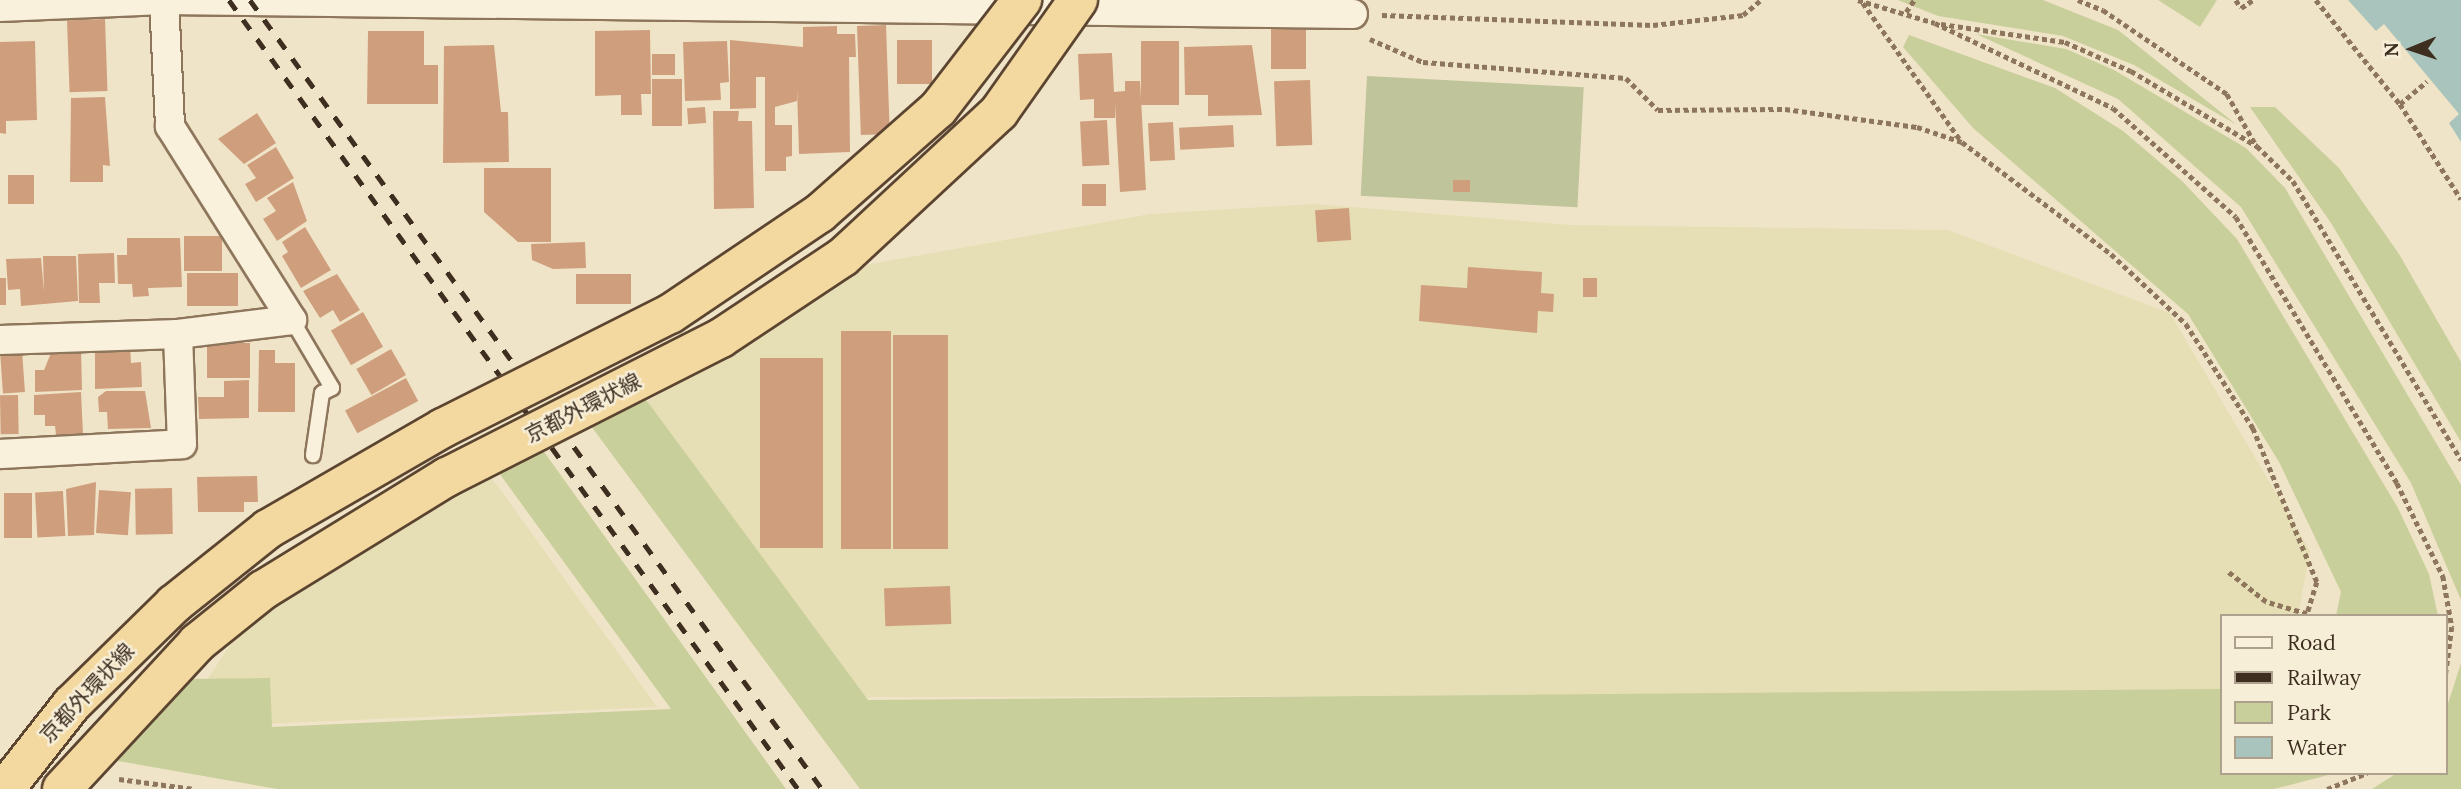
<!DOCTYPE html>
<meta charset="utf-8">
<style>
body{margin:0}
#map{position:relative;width:2461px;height:789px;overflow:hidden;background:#f0e4c8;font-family:Lora,"Noto Sans JP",serif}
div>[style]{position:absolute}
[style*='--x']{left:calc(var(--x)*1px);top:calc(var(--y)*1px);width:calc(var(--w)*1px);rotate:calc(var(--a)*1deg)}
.farmland>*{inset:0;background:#e6deb5}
.green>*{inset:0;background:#c9cf9b}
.cemetery>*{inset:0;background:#bfc49a;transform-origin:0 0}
.water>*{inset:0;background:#a9c4bc}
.building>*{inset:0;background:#cf9f7d;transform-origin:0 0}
.path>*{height:4.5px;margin-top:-2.25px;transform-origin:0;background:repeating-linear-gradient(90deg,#8d765c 0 5px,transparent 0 8.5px)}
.roads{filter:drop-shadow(2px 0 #8d765c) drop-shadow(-2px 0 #8d765c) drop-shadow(0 2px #8d765c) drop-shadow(0 -2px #8d765c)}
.service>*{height:14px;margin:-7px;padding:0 7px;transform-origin:7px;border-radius:7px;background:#faf1dc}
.minor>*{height:28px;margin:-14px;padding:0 14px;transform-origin:14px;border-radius:14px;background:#faf1dc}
.rail>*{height:5px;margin-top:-2.5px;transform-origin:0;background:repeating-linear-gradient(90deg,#3d2e20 0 12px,transparent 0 24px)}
.bridges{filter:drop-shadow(2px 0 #5b4430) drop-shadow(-2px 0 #5b4430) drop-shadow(0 2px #5b4430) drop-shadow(0 -2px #5b4430)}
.primary-bridge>*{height:38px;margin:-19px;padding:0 19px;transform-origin:19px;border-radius:19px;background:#f3d9a0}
span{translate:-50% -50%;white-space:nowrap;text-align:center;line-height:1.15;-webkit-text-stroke:5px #f7eed8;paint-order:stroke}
.street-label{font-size:21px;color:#3d2e20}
.legend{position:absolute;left:2220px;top:614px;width:228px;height:161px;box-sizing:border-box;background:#f7eed8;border:2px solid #ada18e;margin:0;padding:9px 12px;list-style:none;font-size:21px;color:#3d2e20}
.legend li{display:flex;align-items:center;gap:14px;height:35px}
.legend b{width:35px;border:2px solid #ada18e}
.north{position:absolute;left:2377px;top:14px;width:70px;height:70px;-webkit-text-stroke:5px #f7eed8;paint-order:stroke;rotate:268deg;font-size:19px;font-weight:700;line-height:28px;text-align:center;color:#3d2e20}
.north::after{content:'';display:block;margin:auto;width:24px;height:32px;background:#3d2e20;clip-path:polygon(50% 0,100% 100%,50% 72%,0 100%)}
</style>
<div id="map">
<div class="farmland">
<i style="clip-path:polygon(1314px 204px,1571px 225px,1948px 230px,2170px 313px,2310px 551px,2298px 616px,2221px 616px,2221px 694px,863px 697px,647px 402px,854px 267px,1150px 214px)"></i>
<i style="clip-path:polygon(486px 470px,657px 707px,193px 727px,209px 677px,238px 633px,279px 596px)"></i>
</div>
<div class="green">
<i style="clip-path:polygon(1898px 0,2043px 0,2118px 30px,2237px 125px,2134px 65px,2063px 36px,1938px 16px)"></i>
<i style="clip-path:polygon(2158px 0,2217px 0,2200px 27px)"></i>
<i style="clip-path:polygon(1976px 34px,2066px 49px,2114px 70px,2246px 148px,2285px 188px,2461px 485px,2461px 600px,2411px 483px,2241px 207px,2118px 99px)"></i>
<i style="clip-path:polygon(1909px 35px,2055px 88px,2123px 131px,2182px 181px,2237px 239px,2398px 508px,2429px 574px,2438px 616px,2336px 616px,2341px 592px,2279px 462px,2188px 314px,1973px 128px,1903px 47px)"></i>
<i style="clip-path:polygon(2250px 107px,2275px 107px,2339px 168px,2399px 254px,2461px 362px,2461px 442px,2331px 223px)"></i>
<i style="clip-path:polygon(644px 397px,868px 700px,2221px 689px,2221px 773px,2336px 773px,2274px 789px,860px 789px,588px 422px)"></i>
<i style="clip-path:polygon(542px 449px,786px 789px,277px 789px,118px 761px,154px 704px,182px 679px,270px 678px,272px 727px,671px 709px,499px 473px)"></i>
<i style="clip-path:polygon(2461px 663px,2461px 789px,2372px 789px,2397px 773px,2445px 773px,2445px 713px)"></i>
</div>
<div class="cemetery">
<i style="left:1367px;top:76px;width:217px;height:120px;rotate:3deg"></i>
</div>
<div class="water">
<i style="clip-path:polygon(2348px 0,2461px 0,2461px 142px,2449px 123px,2459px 114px,2384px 24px,2376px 31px)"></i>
</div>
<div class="building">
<i style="left:105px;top:19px;width:72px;height:38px;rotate:88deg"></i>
<i style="left:1271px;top:21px;width:35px;height:48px"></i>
<i style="left:886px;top:25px;width:109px;height:29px;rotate:88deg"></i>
<i style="clip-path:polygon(837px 26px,837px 34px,855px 34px,856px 57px,849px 57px,850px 152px,799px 154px,797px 88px,797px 101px,775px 107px,775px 125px,792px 125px,792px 156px,786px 157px,786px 171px,765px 171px,765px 77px,756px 77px,756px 108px,730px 109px,730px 40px,803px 47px,803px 27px)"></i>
<i style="clip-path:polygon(650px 30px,651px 94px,641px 94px,642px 115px,621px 115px,621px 95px,595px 96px,595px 31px)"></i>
<i style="clip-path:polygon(368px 31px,424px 31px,424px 65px,438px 65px,438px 104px,367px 104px)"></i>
<i style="left:897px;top:40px;width:35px;height:44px"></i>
<i style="clip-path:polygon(35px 41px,37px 120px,6px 121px,6px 134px,0 133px,0 42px)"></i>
<i style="clip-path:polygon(727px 41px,729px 82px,720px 83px,721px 100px,685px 101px,683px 42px)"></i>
<i style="left:1141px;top:41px;width:38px;height:64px"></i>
<i style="clip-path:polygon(494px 45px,501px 112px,508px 112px,509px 162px,443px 163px,444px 46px)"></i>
<i style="clip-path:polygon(1252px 45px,1262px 115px,1208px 116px,1208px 95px,1185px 95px,1184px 47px)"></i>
<i style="clip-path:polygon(1112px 53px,1114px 92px,1125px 91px,1125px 81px,1140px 81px,1146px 190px,1120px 192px,1115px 104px,1115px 118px,1094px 118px,1094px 99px,1080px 100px,1078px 54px)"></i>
<i style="left:652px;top:54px;width:23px;height:21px"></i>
<i style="left:652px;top:79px;width:30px;height:47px"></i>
<i style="left:1310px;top:80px;width:65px;height:36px;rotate:88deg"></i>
<i style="clip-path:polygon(105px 97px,110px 166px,103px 165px,103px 182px,70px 182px,71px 98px)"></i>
<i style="left:705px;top:107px;width:16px;height:18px;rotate:86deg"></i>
<i style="clip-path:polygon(713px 111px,739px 111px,738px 121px,752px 121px,754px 208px,714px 209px)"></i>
<i style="clip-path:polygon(257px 113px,276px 143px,244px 164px,218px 139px)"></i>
<i style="left:1107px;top:120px;width:45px;height:27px;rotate:87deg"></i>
<i style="left:1173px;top:122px;width:38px;height:25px;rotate:87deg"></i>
<i style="left:1233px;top:125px;width:22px;height:54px;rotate:87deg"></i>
<i style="clip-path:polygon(276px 147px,294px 178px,256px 202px,245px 184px,256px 178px,247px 165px)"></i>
<i style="clip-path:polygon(484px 168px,551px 168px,551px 242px,518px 242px,484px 212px)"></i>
<i style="left:8px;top:175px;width:26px;height:29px"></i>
<i style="left:1453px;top:180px;width:17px;height:12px"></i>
<i style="clip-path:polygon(293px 182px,307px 221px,277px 241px,263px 219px,276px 211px,267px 198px)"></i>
<i style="left:1082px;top:184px;width:24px;height:22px"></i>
<i style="left:1349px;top:208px;width:32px;height:34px;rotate:86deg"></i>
<i style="clip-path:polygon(305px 227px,331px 270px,301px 288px,282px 256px,288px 252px,282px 242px)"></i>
<i style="left:184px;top:236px;width:38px;height:35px"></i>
<i style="clip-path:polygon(127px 238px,180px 238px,182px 287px,148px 288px,149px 296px,133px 297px,132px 284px,118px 284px,117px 255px,127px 255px)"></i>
<i style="clip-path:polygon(585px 242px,586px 268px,553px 269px,532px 260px,531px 244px)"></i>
<i style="clip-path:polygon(114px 253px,115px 283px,99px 283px,100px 303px,79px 303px,78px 254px)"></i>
<i style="clip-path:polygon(43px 256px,76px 256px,78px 301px,21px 306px,20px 289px,8px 290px,6px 259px,41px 258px,44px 292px)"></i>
<i style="clip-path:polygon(1468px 267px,1542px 272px,1541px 293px,1554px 294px,1553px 312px,1538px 311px,1537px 333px,1419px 321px,1421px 285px,1467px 288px)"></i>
<i style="left:187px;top:273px;width:51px;height:33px"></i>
<i style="clip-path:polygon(337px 274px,360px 310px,340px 322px,333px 310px,320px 318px,303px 291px)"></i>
<i style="left:576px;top:274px;width:55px;height:30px"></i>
<i style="left:0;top:278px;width:6px;height:27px"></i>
<i style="left:1583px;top:278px;width:14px;height:19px"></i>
<i style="left:363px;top:312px;width:40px;height:37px;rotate:60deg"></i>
<i style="left:841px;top:331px;width:50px;height:218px"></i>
<i style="left:893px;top:335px;width:55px;height:214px"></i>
<i style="left:250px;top:343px;width:35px;height:43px;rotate:90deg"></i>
<i style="clip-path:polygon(130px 344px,131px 363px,141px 362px,142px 387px,95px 389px,95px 346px)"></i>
<i style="clip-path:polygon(53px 348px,81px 348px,82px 390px,35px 392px,35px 370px,44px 370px)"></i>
<i style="left:391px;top:349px;width:30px;height:40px;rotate:60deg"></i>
<i style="left:22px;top:350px;width:42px;height:22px;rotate:86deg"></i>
<i style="clip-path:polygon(259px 350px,275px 350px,275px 363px,295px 363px,295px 412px,258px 412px)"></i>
<i style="left:760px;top:358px;width:63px;height:190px"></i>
<i style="left:406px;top:378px;width:26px;height:69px;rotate:62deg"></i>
<i style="clip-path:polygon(249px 380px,249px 418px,199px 419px,198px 397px,224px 397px,224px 381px)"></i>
<i style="clip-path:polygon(106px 391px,145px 391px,151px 428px,108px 429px,107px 412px,99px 412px,98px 397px)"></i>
<i style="clip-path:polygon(81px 392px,83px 434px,56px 435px,55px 426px,45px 426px,45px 415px,34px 415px,34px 395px)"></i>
<i style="left:18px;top:395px;width:39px;height:18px;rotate:89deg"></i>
<i style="clip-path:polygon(257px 476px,258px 502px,244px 502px,244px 512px,198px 512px,197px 477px)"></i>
<i style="clip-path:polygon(96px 482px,94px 535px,68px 536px,66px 489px)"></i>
<i style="left:172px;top:488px;width:46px;height:37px;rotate:89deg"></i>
<i style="left:99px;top:490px;width:32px;height:43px;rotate:4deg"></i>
<i style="left:63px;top:491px;width:45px;height:28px;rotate:87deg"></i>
<i style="left:4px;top:493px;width:28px;height:45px"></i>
<i style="left:950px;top:586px;width:38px;height:66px;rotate:88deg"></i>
</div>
<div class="path">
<i style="--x:1858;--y:0;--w:80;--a:16.6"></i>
<i style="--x:1935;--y:23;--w:197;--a:25.5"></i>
<i style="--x:2113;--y:108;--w:164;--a:41.5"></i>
<i style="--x:2236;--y:217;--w:311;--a:58.8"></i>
<i style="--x:2397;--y:483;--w:104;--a:63.7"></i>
<i style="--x:2443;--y:576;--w:52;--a:80"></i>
<i style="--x:2452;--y:627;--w:53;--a:97.5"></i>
<i style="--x:2078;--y:0;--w:27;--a:22"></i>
<i style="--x:2103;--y:10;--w:150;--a:34.1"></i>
<i style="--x:2227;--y:94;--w:59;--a:60.4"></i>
<i style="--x:2236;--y:0;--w:9;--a:58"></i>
<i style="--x:2241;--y:8;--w:14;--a:-34"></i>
<i style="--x:2316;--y:0;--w:134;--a:51.1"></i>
<i style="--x:2400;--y:104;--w:113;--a:57.3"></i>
<i style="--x:1863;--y:3;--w:169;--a:54.6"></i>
<i style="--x:1906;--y:12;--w:14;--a:-56"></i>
<i style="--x:1382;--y:15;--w:271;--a:2.1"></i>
<i style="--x:1653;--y:25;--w:91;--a:-6.3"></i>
<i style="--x:1743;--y:15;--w:23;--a:-40"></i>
<i style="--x:1941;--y:24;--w:125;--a:8.3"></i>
<i style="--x:2065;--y:42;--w:72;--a:23.7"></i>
<i style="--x:2131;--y:71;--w:147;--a:30.8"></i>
<i style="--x:2257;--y:146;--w:50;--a:44.2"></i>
<i style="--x:2293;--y:181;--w:326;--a:58.9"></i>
<i style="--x:1370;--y:39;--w:58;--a:23.5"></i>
<i style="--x:1423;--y:62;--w:204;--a:4.5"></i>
<i style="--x:1626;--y:78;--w:45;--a:45"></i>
<i style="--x:1658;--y:110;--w:127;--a:-0.5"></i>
<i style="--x:1785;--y:109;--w:133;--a:7.8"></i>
<i style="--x:1917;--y:127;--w:47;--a:18.4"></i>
<i style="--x:1962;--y:142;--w:186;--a:36.9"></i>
<i style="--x:2111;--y:254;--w:103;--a:43"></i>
<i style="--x:2186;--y:324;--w:124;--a:57.2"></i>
<i style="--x:2253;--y:428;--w:167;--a:67.4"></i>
<i style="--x:2317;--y:582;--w:34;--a:107"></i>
<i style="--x:2307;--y:614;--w:43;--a:-163.7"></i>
<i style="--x:2266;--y:602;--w:48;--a:-141.7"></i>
<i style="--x:2400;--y:104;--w:35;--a:-40"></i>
<i style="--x:119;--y:779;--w:76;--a:7.6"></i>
<i style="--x:2327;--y:789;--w:43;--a:-21.8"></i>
</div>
<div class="roads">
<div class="service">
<i style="--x:292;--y:320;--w:79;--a:59.5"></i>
<i style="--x:332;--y:388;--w:11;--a:153"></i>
<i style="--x:322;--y:393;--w:63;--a:98.3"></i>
</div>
<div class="minor">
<i style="--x:0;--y:7;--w:164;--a:-2.4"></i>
<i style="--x:164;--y:0;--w:1189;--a:0.67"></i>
<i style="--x:0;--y:340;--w:178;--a:-1.9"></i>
<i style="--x:178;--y:334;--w:115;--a:-7"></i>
<i style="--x:292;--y:320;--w:229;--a:-122.2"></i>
<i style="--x:170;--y:126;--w:126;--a:-92.7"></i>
<i style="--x:0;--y:454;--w:182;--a:-3.1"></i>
<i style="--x:182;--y:444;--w:110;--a:-92.1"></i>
</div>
</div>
<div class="rail">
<i style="--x:229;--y:0;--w:973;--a:54.2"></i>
<i style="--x:250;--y:0;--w:975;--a:54.06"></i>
</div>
<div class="bridges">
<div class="primary-bridge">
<i style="--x:5;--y:789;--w:108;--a:-51.8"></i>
<i style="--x:72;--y:704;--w:143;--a:-44.4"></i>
<i style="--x:174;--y:604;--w:120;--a:-38.6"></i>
<i style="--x:268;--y:529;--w:202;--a:-30"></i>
<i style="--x:443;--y:428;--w:254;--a:-26.7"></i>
<i style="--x:670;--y:314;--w:181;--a:-34"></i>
<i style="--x:820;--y:213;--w:157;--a:-41.4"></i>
<i style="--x:938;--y:109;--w:138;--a:-52.4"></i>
<i style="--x:62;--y:789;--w:199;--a:-47.2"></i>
<i style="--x:197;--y:643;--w:85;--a:-38.8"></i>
<i style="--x:263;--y:590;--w:216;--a:-31.6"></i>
<i style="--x:447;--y:477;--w:307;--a:-26.9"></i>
<i style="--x:721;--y:338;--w:146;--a:-33.6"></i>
<i style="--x:843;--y:257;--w:213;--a:-42.9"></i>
<i style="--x:999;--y:112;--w:137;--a:-54.8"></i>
</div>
</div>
<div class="street-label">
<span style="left:583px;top:408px;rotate:-27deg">京都外環状線</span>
<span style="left:87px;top:693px;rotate:-47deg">京都外環状線</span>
</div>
<ul class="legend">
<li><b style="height:9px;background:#faf1dc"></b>Road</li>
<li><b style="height:9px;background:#3d2e20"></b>Railway</li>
<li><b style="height:19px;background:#c9cf9b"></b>Park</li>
<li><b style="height:19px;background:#a9c4bc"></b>Water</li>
</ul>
<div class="north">N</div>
</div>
